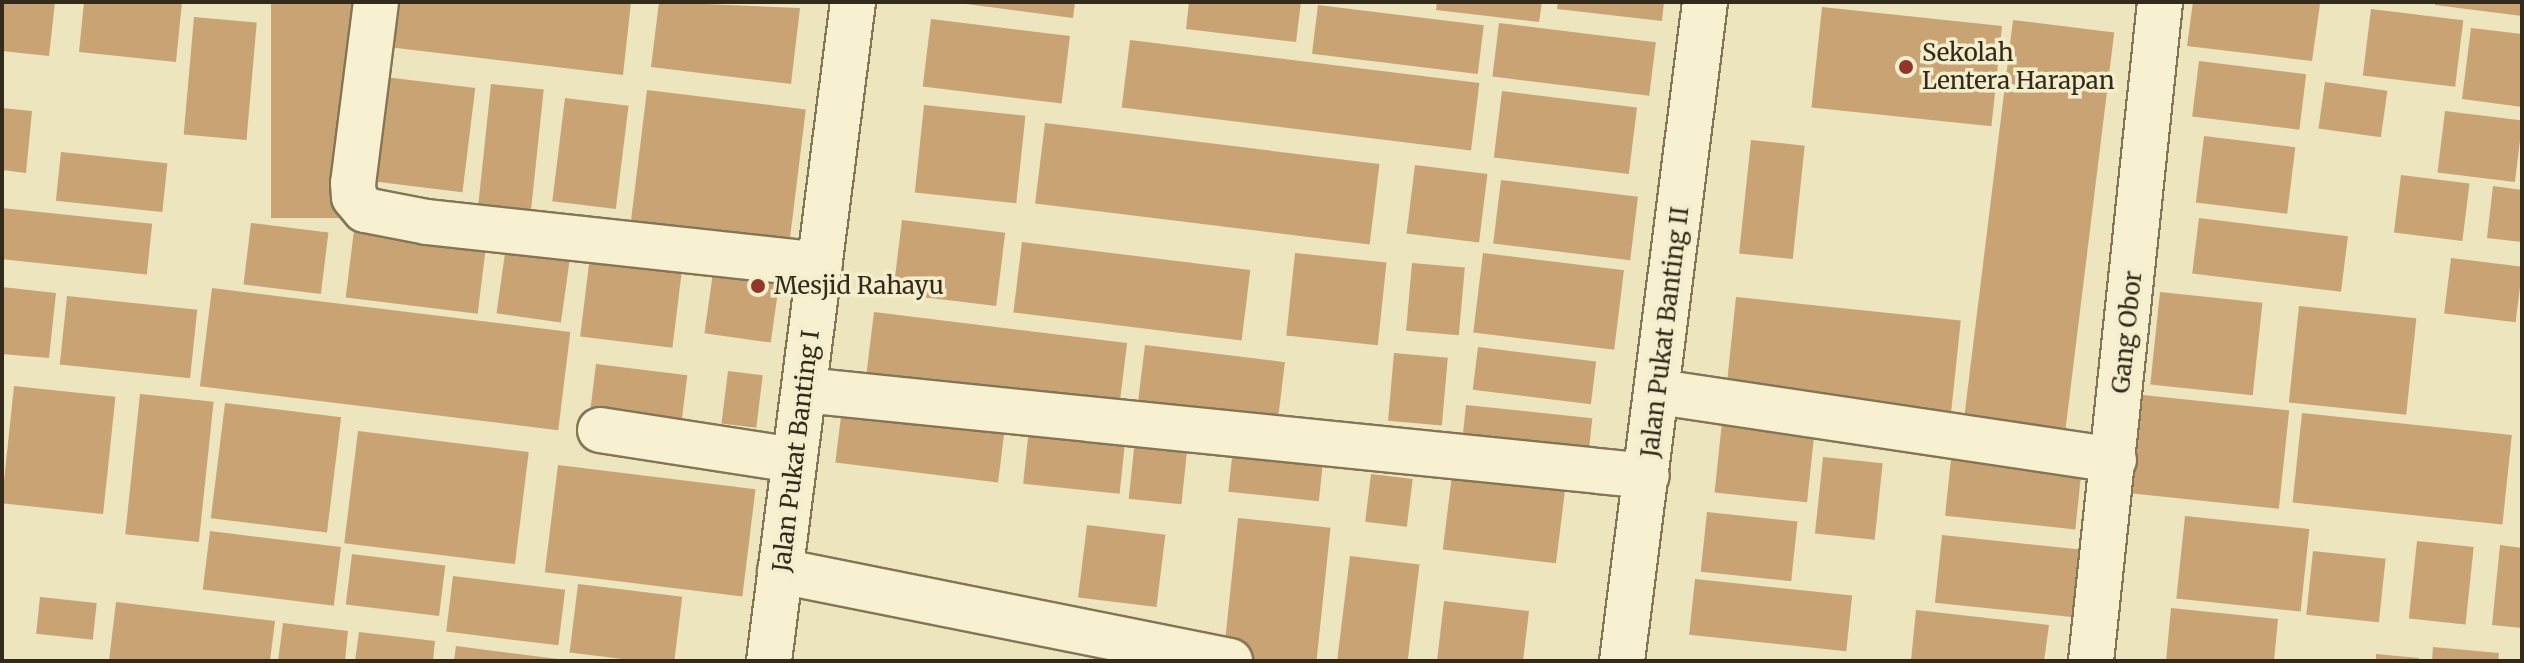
<!DOCTYPE html>
<style>
body{margin:0}
#map{position:relative;width:2524px;height:663px;overflow:hidden;background:#ece5be;font-family:Merriweather,serif}
div>[style]{position:absolute}
[style*='--x']{left:calc(var(--x)*1px);top:calc(var(--y)*1px);width:calc(var(--w)*1px);rotate:calc(var(--a)*1deg)}
.building>*{inset:0;background:#caa374;transform-origin:0 0}
.roads{filter:drop-shadow(2px 0 #847557) drop-shadow(-2px 0 #847557) drop-shadow(0 2px #847557) drop-shadow(0 -2px #847557)}
.street>*{height:44px;margin:-22px;padding:0 22px;transform-origin:22px;border-radius:22px;background:#f8f1d1}
.dots>*{width:22px;height:22px;translate:-50% -50%;box-sizing:border-box;border:4px solid #f4eecd;border-radius:50%}
span{translate:-50% -50%;white-space:nowrap;text-align:center;line-height:1.15;-webkit-text-stroke:7px #f4eecd;paint-order:stroke}
.poi-label{font-size:24px;color:#342a1c}
.left{translate:0 -50%;text-align:left}
.street-label{font-size:24px;color:#342a1c}
.frame{position:absolute;inset:0;border:4px solid #342a1c;pointer-events:none}
</style>
<div id="map">
<div class="building">
<i style="clip-path:polygon(2px 2px,55px 2px,49px 56px,2px 51px)"></i>
<i style="clip-path:polygon(84px 2px,182px 2px,176px 62px,79px 52px)"></i>
<i style="left:271px;top:2px;width:92px;height:216px"></i>
<i style="clip-path:polygon(394px 2px,631px 2px,623px 75px,388px 47px)"></i>
<i style="clip-path:polygon(659px 2px,800px 8px,791px 84px,651px 67px)"></i>
<i style="clip-path:polygon(951px 2px,1075px 2px,1073px 18px)"></i>
<i style="clip-path:polygon(1189px 2px,1301px 2px,1296px 42px,1186px 29px)"></i>
<i style="clip-path:polygon(1437px 2px,1542px 2px,1539px 22px,1436px 10px)"></i>
<i style="clip-path:polygon(1558px 2px,1664px 2px,1662px 21px,1557px 9px)"></i>
<i style="clip-path:polygon(2193px 2px,2320px 4px,2312px 61px,2187px 46px)"></i>
<i style="clip-path:polygon(2436px 2px,2522px 2px,2522px 16px,2435px 5px)"></i>
<i style="left:1318px;top:5px;width:167px;height:49px;rotate:7deg"></i>
<i style="left:1822px;top:7px;width:181px;height:101px;rotate:6deg"></i>
<i style="left:2371px;top:9px;width:93px;height:67px;rotate:7deg"></i>
<i style="left:194px;top:17px;width:63px;height:118px;rotate:5deg"></i>
<i style="left:931px;top:19px;width:140px;height:68px;rotate:7deg"></i>
<i style="left:2013px;top:20px;width:102px;height:407px;rotate:7deg"></i>
<i style="left:1499px;top:23px;width:158px;height:54px;rotate:7deg"></i>
<i style="clip-path:polygon(2471px 28px,2522px 34px,2522px 107px,2462px 99px)"></i>
<i style="left:1130px;top:40px;width:352px;height:68px;rotate:7deg"></i>
<i style="left:2199px;top:61px;width:108px;height:56px;rotate:7deg"></i>
<i style="left:377px;top:76px;width:99px;height:105px;rotate:7deg"></i>
<i style="left:2325px;top:82px;width:63px;height:47px;rotate:8deg"></i>
<i style="left:491px;top:84px;width:53px;height:126px;rotate:6deg"></i>
<i style="left:647px;top:90px;width:160px;height:141px;rotate:7deg"></i>
<i style="left:1502px;top:91px;width:136px;height:67px;rotate:7deg"></i>
<i style="left:565px;top:98px;width:64px;height:104px;rotate:7deg"></i>
<i style="left:924px;top:105px;width:102px;height:88px;rotate:6deg"></i>
<i style="clip-path:polygon(2px 108px,32px 111px,26px 173px,2px 170px)"></i>
<i style="left:2445px;top:111px;width:78px;height:62px;rotate:7deg"></i>
<i style="left:1045px;top:123px;width:337px;height:81px;rotate:7deg"></i>
<i style="left:2204px;top:136px;width:92px;height:67px;rotate:7deg"></i>
<i style="left:1751px;top:140px;width:54px;height:114px;rotate:6deg"></i>
<i style="left:61px;top:152px;width:107px;height:49px;rotate:6deg"></i>
<i style="left:1415px;top:165px;width:73px;height:69px;rotate:7deg"></i>
<i style="left:2401px;top:175px;width:69px;height:58px;rotate:7deg"></i>
<i style="left:1501px;top:180px;width:138px;height:64px;rotate:7deg"></i>
<i style="clip-path:polygon(2493px 186px,2522px 190px,2522px 242px,2487px 238px)"></i>
<i style="left:2px;top:208px;width:151px;height:51px;rotate:6deg"></i>
<i style="left:2199px;top:218px;width:150px;height:56px;rotate:7deg"></i>
<i style="left:902px;top:220px;width:104px;height:74px;rotate:7deg"></i>
<i style="left:251px;top:223px;width:78px;height:62px;rotate:7deg"></i>
<i style="left:354px;top:230px;width:133px;height:68px;rotate:7deg"></i>
<i style="left:1022px;top:242px;width:230px;height:71px;rotate:7deg"></i>
<i style="left:506px;top:246px;width:65px;height:68px;rotate:8deg"></i>
<i style="left:1295px;top:253px;width:92px;height:83px;rotate:6deg"></i>
<i style="left:1483px;top:253px;width:142px;height:80px;rotate:7deg"></i>
<i style="left:590px;top:256px;width:93px;height:81px;rotate:7deg"></i>
<i style="left:715px;top:258px;width:67px;height:76px;rotate:8deg"></i>
<i style="left:2451px;top:258px;width:72px;height:56px;rotate:7deg"></i>
<i style="left:1412px;top:263px;width:53px;height:68px;rotate:5deg"></i>
<i style="clip-path:polygon(2px 287px,56px 293px,49px 358px,2px 354px)"></i>
<i style="left:212px;top:288px;width:361px;height:99px;rotate:7deg"></i>
<i style="left:2160px;top:292px;width:103px;height:93px;rotate:6deg"></i>
<i style="left:67px;top:296px;width:131px;height:69px;rotate:6deg"></i>
<i style="left:1736px;top:297px;width:226px;height:97px;rotate:6deg"></i>
<i style="left:2299px;top:306px;width:118px;height:97px;rotate:6deg"></i>
<i style="left:874px;top:312px;width:255px;height:76px;rotate:7deg"></i>
<i style="left:1145px;top:345px;width:141px;height:69px;rotate:7deg"></i>
<i style="left:1478px;top:347px;width:119px;height:43px;rotate:7deg"></i>
<i style="left:1394px;top:353px;width:54px;height:68px;rotate:5deg"></i>
<i style="left:596px;top:364px;width:92px;height:44px;rotate:7deg"></i>
<i style="left:728px;top:371px;width:35px;height:53px;rotate:7deg"></i>
<i style="left:14px;top:386px;width:102px;height:118px;rotate:6deg"></i>
<i style="left:140px;top:394px;width:74px;height:141px;rotate:6deg"></i>
<i style="left:2143px;top:395px;width:147px;height:99px;rotate:6deg"></i>
<i style="left:843px;top:400px;width:164px;height:63px;rotate:7deg"></i>
<i style="left:225px;top:403px;width:117px;height:116px;rotate:7deg"></i>
<i style="left:1466px;top:405px;width:127px;height:46px;rotate:6deg"></i>
<i style="left:2302px;top:413px;width:211px;height:90px;rotate:6deg"></i>
<i style="left:1722px;top:422px;width:93px;height:71px;rotate:6deg"></i>
<i style="left:1029px;top:428px;width:97px;height:56px;rotate:6deg"></i>
<i style="left:358px;top:431px;width:172px;height:113px;rotate:7deg"></i>
<i style="left:1234px;top:438px;width:91px;height:54px;rotate:6deg"></i>
<i style="left:1135px;top:439px;width:53px;height:60px;rotate:6deg"></i>
<i style="left:1823px;top:457px;width:60px;height:77px;rotate:6deg"></i>
<i style="left:1951px;top:459px;width:131px;height:57px;rotate:6deg"></i>
<i style="left:558px;top:465px;width:199px;height:108px;rotate:7deg"></i>
<i style="left:1371px;top:474px;width:42px;height:48px;rotate:7deg"></i>
<i style="left:1452px;top:475px;width:114px;height:75px;rotate:7deg"></i>
<i style="left:1707px;top:512px;width:91px;height:60px;rotate:6deg"></i>
<i style="left:2185px;top:516px;width:125px;height:83px;rotate:6deg"></i>
<i style="left:1238px;top:518px;width:93px;height:142px;rotate:6deg"></i>
<i style="left:1087px;top:525px;width:79px;height:73px;rotate:7deg"></i>
<i style="left:210px;top:531px;width:132px;height:59px;rotate:7deg"></i>
<i style="left:1942px;top:535px;width:149px;height:68px;rotate:6deg"></i>
<i style="left:2417px;top:541px;width:57px;height:78px;rotate:6deg"></i>
<i style="clip-path:polygon(2500px 545px,2522px 548px,2522px 628px,2492px 625px)"></i>
<i style="left:2313px;top:551px;width:73px;height:64px;rotate:6deg"></i>
<i style="left:352px;top:554px;width:94px;height:51px;rotate:7deg"></i>
<i style="left:1350px;top:556px;width:70px;height:106px;rotate:7deg"></i>
<i style="left:453px;top:576px;width:113px;height:56px;rotate:7deg"></i>
<i style="left:1695px;top:579px;width:158px;height:56px;rotate:6deg"></i>
<i style="left:578px;top:584px;width:105px;height:69px;rotate:7deg"></i>
<i style="left:40px;top:597px;width:57px;height:37px;rotate:6deg"></i>
<i style="clip-path:polygon(1444px 601px,1529px 611px,1523px 661px,1437px 661px)"></i>
<i style="clip-path:polygon(116px 602px,275px 621px,270px 661px,109px 661px)"></i>
<i style="clip-path:polygon(2171px 608px,2278px 619px,2274px 661px,2166px 661px)"></i>
<i style="clip-path:polygon(1916px 610px,2049px 625px,2044px 661px,1911px 661px)"></i>
<i style="clip-path:polygon(283px 623px,348px 631px,345px 661px,278px 661px)"></i>
<i style="clip-path:polygon(359px 632px,435px 641px,433px 661px,355px 661px)"></i>
<i style="clip-path:polygon(456px 646px,558px 659px,558px 661px,454px 661px)"></i>
<i style="clip-path:polygon(2433px 647px,2499px 653px,2498px 661px,2432px 661px)"></i>
<i style="clip-path:polygon(2376px 654px,2419px 658px,2419px 661px,2376px 661px)"></i>
</div>
<div class="roads">
<div class="street">
<i style="--x:376;--y:2;--w:182;--a:97.2"></i>
<i style="--x:353;--y:183;--w:14;--a:86"></i>
<i style="--x:354;--y:197;--w:17;--a:50"></i>
<i style="--x:365;--y:210;--w:63;--a:11"></i>
<i style="--x:427;--y:222;--w:395;--a:6.2"></i>
<i style="--x:804;--y:390;--w:847;--a:5.82"></i>
<i style="--x:1659;--y:392;--w:460;--a:8.5"></i>
<i style="--x:600;--y:430;--w:196;--a:8.8"></i>
<i style="--x:780;--y:571;--w:459;--a:11.3"></i>
<i style="--x:769;--y:661;--w:664;--a:-82.74"></i>
<i style="--x:1622;--y:661;--w:664;--a:-82.82"></i>
<i style="--x:2091;--y:661;--w:663;--a:-84.02"></i>
</div>
</div>
<div class="dots">
<i style="left:1906px;top:67px;background:#923629"></i>
<i style="left:758px;top:286px;background:#923629"></i>
</div>
<div class="poi-label">
<span class="left" style="left:1922px;top:67px">Sekolah<br>Lentera Harapan</span>
<span class="left" style="left:774px;top:286px">Mesjid Rahayu</span>
</div>
<div class="street-label">
<span style="left:1665px;top:332px;rotate:-83deg">Jalan Pukat Banting II</span>
<span style="left:2127px;top:332px;rotate:-84deg">Gang Obor</span>
<span style="left:796px;top:451px;rotate:-83deg">Jalan Pukat Banting I</span>
</div>
<div class="frame"></div>
</div>
